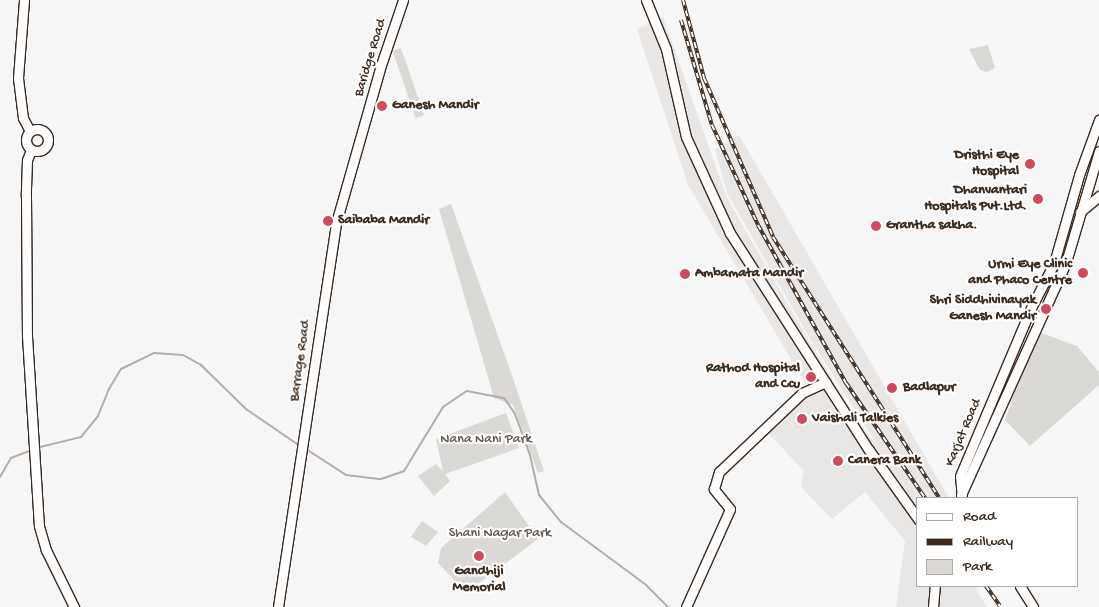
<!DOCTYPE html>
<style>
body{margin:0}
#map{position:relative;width:1099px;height:607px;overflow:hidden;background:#f7f6f6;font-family:"Gochi Hand",sans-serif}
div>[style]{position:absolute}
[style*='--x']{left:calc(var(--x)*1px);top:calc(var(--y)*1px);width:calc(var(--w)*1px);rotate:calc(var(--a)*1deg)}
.built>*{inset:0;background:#e9e7e6}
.green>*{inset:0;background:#dbd9d6;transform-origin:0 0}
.stream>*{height:2px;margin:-1px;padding:0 1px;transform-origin:1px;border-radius:1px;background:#b4aeaa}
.roads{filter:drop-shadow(1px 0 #3b2a1e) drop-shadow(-1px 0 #3b2a1e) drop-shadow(0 1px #3b2a1e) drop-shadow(0 -1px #3b2a1e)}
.secondary>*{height:9px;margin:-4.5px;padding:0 4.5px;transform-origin:4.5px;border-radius:4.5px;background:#fff}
.secondary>.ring{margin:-4.5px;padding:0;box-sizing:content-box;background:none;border:9px solid #fff;border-radius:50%}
.rail>*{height:4px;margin-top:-2px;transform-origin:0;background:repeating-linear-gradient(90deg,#fff 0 5.5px,#3b2a1e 0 11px);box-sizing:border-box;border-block:1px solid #3b2a1e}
.dots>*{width:14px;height:14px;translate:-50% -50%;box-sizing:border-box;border:2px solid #fff;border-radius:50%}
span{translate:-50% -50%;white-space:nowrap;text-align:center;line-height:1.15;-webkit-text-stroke:4.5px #fff;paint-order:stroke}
.street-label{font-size:14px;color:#3b2a1e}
.poi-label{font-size:14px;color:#3b2a1e;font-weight:700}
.left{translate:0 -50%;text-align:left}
.right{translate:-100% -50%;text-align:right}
.park-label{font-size:14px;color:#63564c}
.legend{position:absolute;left:916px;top:497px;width:162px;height:90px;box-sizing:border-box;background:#fff;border:1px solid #b1aaa5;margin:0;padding:6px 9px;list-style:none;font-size:15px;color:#3b2a1e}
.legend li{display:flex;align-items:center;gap:10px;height:25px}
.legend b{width:25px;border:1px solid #b1aaa5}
</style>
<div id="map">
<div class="built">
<i style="clip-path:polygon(663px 17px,727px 198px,808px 339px,857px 420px,879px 448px,809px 337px,727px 193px,715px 149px,739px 135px,949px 498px,918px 498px,918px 586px,974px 586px,987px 607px,896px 607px,905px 541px,865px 492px,832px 519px,801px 487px,804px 471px,768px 433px,796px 406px,813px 396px,688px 185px,637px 29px)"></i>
</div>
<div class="green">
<i style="clip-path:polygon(988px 45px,995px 68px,987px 72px,980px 70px,969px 49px)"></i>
<i style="left:401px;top:48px;width:71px;height:9px;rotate:71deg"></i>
<i style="clip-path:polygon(451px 204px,514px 381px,544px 471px,538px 473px,513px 405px,494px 398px,439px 209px)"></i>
<i style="clip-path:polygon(1036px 331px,1077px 346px,1099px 372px,1099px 385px,1030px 446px,1005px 420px)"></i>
<i style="clip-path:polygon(506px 413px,519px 448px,445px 474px,450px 481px,434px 496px,418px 476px,436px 464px,443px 471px,436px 439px)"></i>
<i style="clip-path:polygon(505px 492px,538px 539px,466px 593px,438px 563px,441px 548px)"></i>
<i style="clip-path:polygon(422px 521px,438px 532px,426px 546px,411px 537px)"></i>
</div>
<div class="stream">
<i style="--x:36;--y:448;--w:46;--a:-13.7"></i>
<i style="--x:81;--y:437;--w:27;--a:-51"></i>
<i style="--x:98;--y:416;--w:29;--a:-68"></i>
<i style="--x:109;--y:389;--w:23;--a:-59"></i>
<i style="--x:121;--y:369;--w:37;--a:-26"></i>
<i style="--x:154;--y:353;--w:29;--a:4"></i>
<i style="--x:183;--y:355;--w:21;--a:29"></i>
<i style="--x:201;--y:365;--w:63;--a:44.4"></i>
<i style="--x:246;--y:409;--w:65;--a:34.4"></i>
<i style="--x:306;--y:449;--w:48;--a:33"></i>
<i style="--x:346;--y:475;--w:35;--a:7"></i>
<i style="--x:381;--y:479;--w:24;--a:-19"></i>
<i style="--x:404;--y:471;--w:75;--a:-58.6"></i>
<i style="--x:443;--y:407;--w:29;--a:-34"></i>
<i style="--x:467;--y:391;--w:38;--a:11"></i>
<i style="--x:504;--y:398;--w:19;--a:55"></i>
<i style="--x:515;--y:414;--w:44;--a:69.9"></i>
<i style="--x:530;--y:455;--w:41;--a:77.3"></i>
<i style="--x:539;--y:495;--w:35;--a:51"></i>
<i style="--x:561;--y:522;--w:106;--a:36.5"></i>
<i style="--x:646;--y:585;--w:31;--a:45"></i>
<i style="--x:0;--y:477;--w:22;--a:-60"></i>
<i style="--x:11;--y:458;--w:22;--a:-21"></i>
</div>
<div class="roads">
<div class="secondary">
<i style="--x:24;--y:0;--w:78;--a:94.4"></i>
<i style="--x:18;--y:78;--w:40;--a:82.9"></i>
<i style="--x:23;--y:118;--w:15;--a:62"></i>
<i style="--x:646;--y:0;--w:53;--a:67.8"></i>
<i style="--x:666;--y:49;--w:90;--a:77.2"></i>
<i style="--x:686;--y:137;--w:106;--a:65.4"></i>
<i style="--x:730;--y:233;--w:258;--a:57.4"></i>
<i style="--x:869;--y:450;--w:85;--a:54.6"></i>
<i class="ring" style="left:26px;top:129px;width:13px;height:13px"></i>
<i style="--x:31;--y:150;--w:11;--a:112"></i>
<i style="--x:27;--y:160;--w:36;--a:92"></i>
<i style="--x:26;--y:196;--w:140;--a:89.6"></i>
<i style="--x:27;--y:336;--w:190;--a:86.4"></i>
<i style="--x:39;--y:526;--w:25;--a:74"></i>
<i style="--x:46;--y:550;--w:64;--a:63.8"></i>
<i style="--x:1080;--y:212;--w:25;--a:-40"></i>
<i style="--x:961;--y:495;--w:256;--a:-65.7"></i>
<i style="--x:1066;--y:262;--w:116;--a:-73.4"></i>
<i style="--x:962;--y:498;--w:22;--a:-95"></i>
<i style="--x:960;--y:476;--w:182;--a:-67.1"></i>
<i style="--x:1031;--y:308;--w:51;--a:-62.9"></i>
<i style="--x:1054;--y:263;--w:91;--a:-74.1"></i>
<i style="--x:1079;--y:175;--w:59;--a:-70"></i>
<i style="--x:1020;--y:586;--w:25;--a:58"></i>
<i style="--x:278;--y:607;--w:388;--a:-81.4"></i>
<i style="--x:336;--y:223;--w:164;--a:-74.1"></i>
<i style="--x:381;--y:65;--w:69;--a:-71.3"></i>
<i style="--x:686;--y:607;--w:107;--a:-65.8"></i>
<i style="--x:730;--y:509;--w:26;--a:-129"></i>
<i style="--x:714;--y:489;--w:18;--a:-74"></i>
<i style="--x:719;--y:472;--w:115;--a:-43.6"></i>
<i style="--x:802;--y:393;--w:26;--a:-25"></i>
<i style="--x:933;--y:607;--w:21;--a:-85"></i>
</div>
</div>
<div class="rail">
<i style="--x:683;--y:0;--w:81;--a:74.9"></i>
<i style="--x:704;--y:78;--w:173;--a:66.5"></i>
<i style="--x:773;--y:237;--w:309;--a:57.5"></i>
<i style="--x:681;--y:20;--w:109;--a:73.6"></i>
<i style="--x:712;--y:125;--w:110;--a:65.3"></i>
<i style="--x:758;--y:225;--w:181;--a:60.9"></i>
<i style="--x:846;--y:383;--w:140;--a:55.5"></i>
<i style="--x:986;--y:586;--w:24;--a:55"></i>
</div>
<div class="dots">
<i style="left:382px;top:106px;background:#d1495b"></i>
<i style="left:1030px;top:164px;background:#d1495b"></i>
<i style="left:1038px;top:199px;background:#d1495b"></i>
<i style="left:328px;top:221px;background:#d1495b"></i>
<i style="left:876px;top:226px;background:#d1495b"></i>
<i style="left:1083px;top:273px;background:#d1495b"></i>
<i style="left:685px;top:274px;background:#d1495b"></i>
<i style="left:1046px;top:309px;background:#d1495b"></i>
<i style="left:811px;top:377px;background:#d1495b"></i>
<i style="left:892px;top:388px;background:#d1495b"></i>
<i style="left:802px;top:419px;background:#d1495b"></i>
<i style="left:838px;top:461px;background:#d1495b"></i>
<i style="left:479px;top:556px;background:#d1495b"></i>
</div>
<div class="street-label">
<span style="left:371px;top:58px;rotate:-73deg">Baridge Road</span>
<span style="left:301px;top:361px;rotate:-82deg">Barrage Road</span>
<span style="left:964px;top:433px;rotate:-67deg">Karjat Road</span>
</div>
<div class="poi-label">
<span class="left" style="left:392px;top:106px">Ganesh Mandir</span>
<span class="right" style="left:1019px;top:164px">Dristhi Eye<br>Hospital</span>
<span class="right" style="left:1027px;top:199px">Dhanvantari<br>Hospitals Pvt.Ltd.</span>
<span class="left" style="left:338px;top:221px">Saibaba Mandir</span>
<span class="left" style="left:886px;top:226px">Grantha sakha.</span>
<span class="right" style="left:1072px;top:273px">Urmi Eye Clinic<br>and Phaco Centre</span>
<span class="left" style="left:695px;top:274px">Ambamata Mandir</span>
<span class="right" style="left:1036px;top:309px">Shri Siddhivinayak<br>Ganesh Mandir</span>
<span class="right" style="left:800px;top:377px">Rathod Hospital<br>and Ccu</span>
<span class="left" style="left:903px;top:388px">Badlapur</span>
<span class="left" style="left:812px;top:419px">Vaishali Talkies</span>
<span class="left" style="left:848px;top:461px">Canera Bank</span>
<span style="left:479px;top:580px">Gandhiji<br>Memorial</span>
</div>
<div class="park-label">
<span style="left:486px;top:440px">Nana Nani Park</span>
<span style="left:500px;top:534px">Shani Nagar Park</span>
</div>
<ul class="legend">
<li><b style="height:6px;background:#fff"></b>Road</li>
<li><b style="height:6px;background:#3b2a1e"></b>Railway</li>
<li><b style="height:14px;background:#dbd9d6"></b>Park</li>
</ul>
</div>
